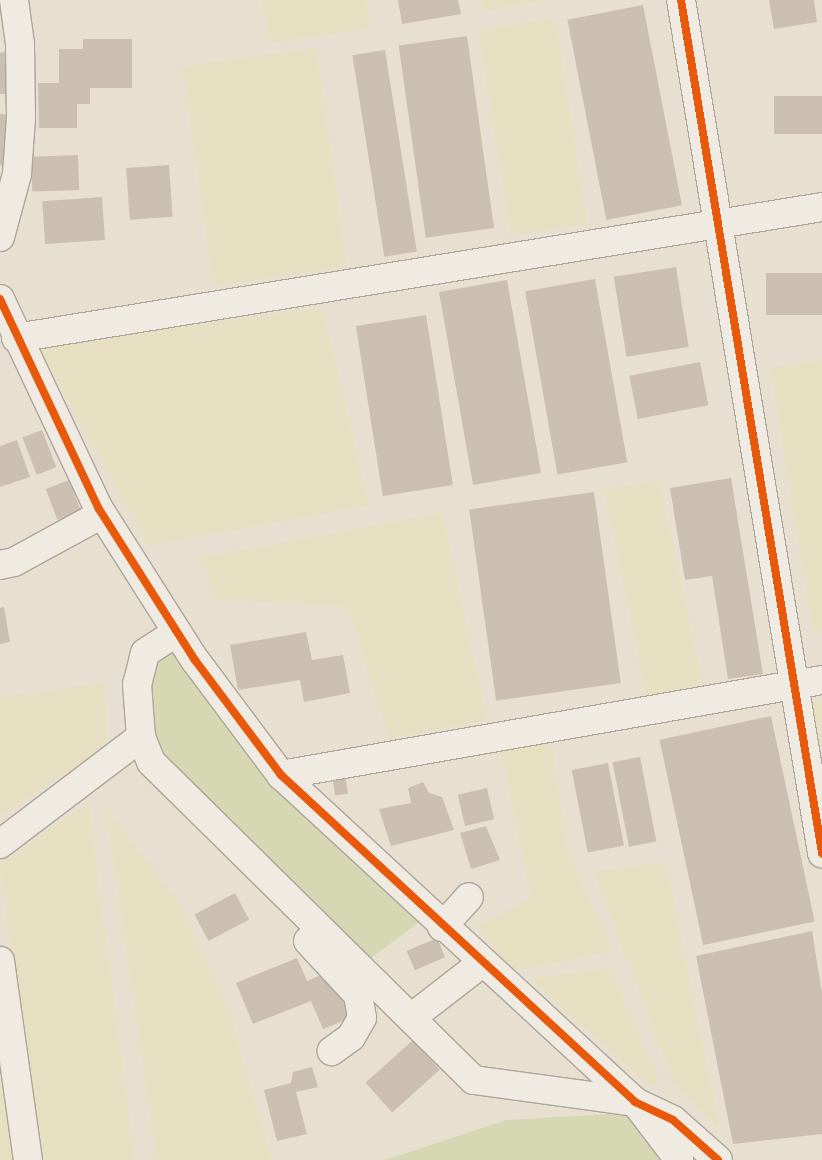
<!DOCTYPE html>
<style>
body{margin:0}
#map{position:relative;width:822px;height:1160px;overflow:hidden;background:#e7e0d1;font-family:Merriweather,serif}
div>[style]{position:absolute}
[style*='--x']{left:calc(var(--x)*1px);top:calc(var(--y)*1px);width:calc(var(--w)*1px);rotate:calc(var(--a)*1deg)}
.farmland>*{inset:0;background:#e6dfc2;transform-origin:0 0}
.green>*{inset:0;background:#d6d7b3}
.building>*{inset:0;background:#cbbfb2;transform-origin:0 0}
.roads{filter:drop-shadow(1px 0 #ada599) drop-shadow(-1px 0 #ada599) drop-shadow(0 1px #ada599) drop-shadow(0 -1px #ada599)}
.minor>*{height:28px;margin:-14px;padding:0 14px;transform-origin:14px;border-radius:14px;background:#efebe3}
.cycleway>*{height:8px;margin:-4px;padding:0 4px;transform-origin:4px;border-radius:4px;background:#e8590c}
span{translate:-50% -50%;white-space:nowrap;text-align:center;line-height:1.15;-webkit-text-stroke:4px #f7eed8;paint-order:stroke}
</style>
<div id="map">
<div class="farmland">
<i style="clip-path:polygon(262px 0,366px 0,370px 29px,269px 43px)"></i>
<i style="clip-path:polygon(481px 0,544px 0,483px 11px)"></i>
<i style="left:555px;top:18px;width:208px;height:78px;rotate:81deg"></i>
<i style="left:316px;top:48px;width:221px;height:135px;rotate:82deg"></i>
<i style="clip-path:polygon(322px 307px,369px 505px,149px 546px,38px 347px)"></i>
<i style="clip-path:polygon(822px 360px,822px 632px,813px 634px,770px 368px)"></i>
<i style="left:659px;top:479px;width:212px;height:57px;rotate:78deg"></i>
<i style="clip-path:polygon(442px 513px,487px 720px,389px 739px,347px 607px,216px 599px,199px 558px)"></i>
<i style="clip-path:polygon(104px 683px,107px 746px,0 816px,0 697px)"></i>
<i style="clip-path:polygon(822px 700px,822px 754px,812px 702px)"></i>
<i style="clip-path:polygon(549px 728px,568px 853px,613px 951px,513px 971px,477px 927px,531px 898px,498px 737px)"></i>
<i style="clip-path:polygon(88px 803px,135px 1160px,37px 1160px,0 864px)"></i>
<i style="clip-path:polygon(106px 808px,177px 900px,228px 1009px,272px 1160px,156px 1160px)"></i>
<i style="clip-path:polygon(666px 862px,720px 1129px,674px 1083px,593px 872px)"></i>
<i style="clip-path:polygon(610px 968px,659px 1081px,650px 1086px,530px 979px)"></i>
<i style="clip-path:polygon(0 1079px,3px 1079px,16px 1160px,0 1160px)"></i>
</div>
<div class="green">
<i style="clip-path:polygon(180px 636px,272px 764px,429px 915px,366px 962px,144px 745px,145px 653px)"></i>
<i style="clip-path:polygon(625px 1113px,660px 1160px,385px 1160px,506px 1120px)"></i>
</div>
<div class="building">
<i style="clip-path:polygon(398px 0,458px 0,461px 14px,402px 24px)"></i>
<i style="clip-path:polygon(769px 0,814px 0,817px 22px,774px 29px)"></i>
<i style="left:643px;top:5px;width:204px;height:77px;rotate:79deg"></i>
<i style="left:467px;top:36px;width:194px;height:69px;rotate:82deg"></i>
<i style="clip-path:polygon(83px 39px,132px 39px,132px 88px,90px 88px,90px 104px,77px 104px,77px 128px,39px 128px,38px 83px,59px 83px,59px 49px,83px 49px)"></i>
<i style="left:385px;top:50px;width:204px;height:33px;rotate:81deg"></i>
<i style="clip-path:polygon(5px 52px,7px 94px,0 94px,0 53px)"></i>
<i style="left:822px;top:96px;width:38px;height:48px;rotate:90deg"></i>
<i style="left:0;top:114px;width:9px;height:51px;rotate:6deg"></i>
<i style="left:78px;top:155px;width:35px;height:47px;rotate:88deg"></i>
<i style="left:169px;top:165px;width:52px;height:43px;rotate:86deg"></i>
<i style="left:102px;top:197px;width:43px;height:60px;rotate:86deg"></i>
<i style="left:676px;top:267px;width:81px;height:63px;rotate:81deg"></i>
<i style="left:822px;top:273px;width:42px;height:56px;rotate:90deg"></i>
<i style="left:595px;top:279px;width:186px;height:71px;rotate:80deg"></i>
<i style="left:507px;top:280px;width:196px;height:69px;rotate:80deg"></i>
<i style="left:426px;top:315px;width:172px;height:71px;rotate:81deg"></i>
<i style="left:700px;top:362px;width:44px;height:72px;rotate:79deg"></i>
<i style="left:42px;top:430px;width:40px;height:21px;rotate:69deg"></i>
<i style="clip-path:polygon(17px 440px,30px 477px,0 487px,0 446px)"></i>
<i style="clip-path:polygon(731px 478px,763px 674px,728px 679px,712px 576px,685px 580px,670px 488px)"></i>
<i style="left:69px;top:480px;width:33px;height:25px;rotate:69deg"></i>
<i style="left:594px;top:492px;width:193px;height:126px;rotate:82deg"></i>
<i style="clip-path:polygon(4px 607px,10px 642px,0 644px,0 608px)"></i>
<i style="clip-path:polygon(306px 632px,312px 660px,343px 655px,350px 693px,304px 702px,300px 680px,238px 690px,230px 645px)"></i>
<i style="left:771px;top:716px;width:210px;height:114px;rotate:78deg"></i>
<i style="left:640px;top:757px;width:86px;height:28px;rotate:79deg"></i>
<i style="left:608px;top:763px;width:84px;height:37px;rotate:79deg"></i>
<i style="left:345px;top:773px;width:21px;height:13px;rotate:82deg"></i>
<i style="clip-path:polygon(423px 782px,429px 793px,442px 797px,454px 830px,391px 846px,379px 809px,411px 803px,408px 788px)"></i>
<i style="left:487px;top:788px;width:32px;height:30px;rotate:77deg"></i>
<i style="clip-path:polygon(486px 826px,500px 860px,471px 869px,460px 833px)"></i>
<i style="left:235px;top:893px;width:30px;height:46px;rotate:62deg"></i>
<i style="clip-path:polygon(812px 931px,822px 993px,822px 1134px,733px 1144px,696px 956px)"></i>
<i style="left:437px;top:938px;width:21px;height:33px;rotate:67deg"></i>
<i style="clip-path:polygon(297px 958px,307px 981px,331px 971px,350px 1018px,323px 1029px,311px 1001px,253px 1024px,236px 983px)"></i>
<i style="left:413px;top:1040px;width:40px;height:64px;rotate:48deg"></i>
<i style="clip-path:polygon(312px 1067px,318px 1087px,296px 1092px,307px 1134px,277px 1141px,264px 1090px,291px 1083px,293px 1072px)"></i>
</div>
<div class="roads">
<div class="minor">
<i style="--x:681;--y:0;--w:865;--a:80.61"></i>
<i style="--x:0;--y:237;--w:65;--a:-74.9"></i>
<i style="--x:17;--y:174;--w:56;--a:-85.9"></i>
<i style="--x:21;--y:118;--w:74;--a:-90.8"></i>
<i style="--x:20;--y:44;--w:44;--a:-97.8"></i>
<i style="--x:0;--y:299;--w:232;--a:64.8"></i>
<i style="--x:99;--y:509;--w:179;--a:57.6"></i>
<i style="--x:195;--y:660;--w:144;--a:53.2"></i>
<i style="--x:281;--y:775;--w:482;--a:42.7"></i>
<i style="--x:635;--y:1102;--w:42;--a:25.3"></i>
<i style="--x:673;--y:1120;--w:60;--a:41.6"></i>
<i style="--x:16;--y:338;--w:817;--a:-9.23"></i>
<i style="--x:0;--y:565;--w:14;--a:-12"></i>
<i style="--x:14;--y:562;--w:100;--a:-28.6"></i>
<i style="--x:177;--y:632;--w:38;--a:147"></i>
<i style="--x:145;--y:653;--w:32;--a:104"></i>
<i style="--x:137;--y:684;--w:53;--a:85.7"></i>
<i style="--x:141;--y:737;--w:27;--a:68"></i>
<i style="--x:151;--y:762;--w:453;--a:44.6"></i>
<i style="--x:474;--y:1080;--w:162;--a:7.8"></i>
<i style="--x:635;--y:1102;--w:73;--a:52.8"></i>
<i style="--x:281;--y:775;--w:549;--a:-9.96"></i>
<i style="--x:0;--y:844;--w:177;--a:-37.2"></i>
<i style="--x:442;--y:927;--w:40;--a:-48"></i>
<i style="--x:308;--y:941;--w:74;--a:47.2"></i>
<i style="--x:358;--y:995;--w:23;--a:80"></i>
<i style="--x:362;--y:1018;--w:22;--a:120"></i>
<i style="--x:351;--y:1037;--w:24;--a:144"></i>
<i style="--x:0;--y:961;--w:201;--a:82"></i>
<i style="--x:411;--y:1018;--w:90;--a:-37.8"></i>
</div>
</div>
<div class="cycleway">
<i style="--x:681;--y:0;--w:865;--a:80.61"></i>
<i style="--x:0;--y:299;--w:232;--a:64.8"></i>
<i style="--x:99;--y:509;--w:179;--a:57.6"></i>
<i style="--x:195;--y:660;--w:144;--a:53.2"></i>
<i style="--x:281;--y:775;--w:482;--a:42.7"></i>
<i style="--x:635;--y:1102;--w:42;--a:25.3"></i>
<i style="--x:673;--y:1120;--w:60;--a:41.6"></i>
</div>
</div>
